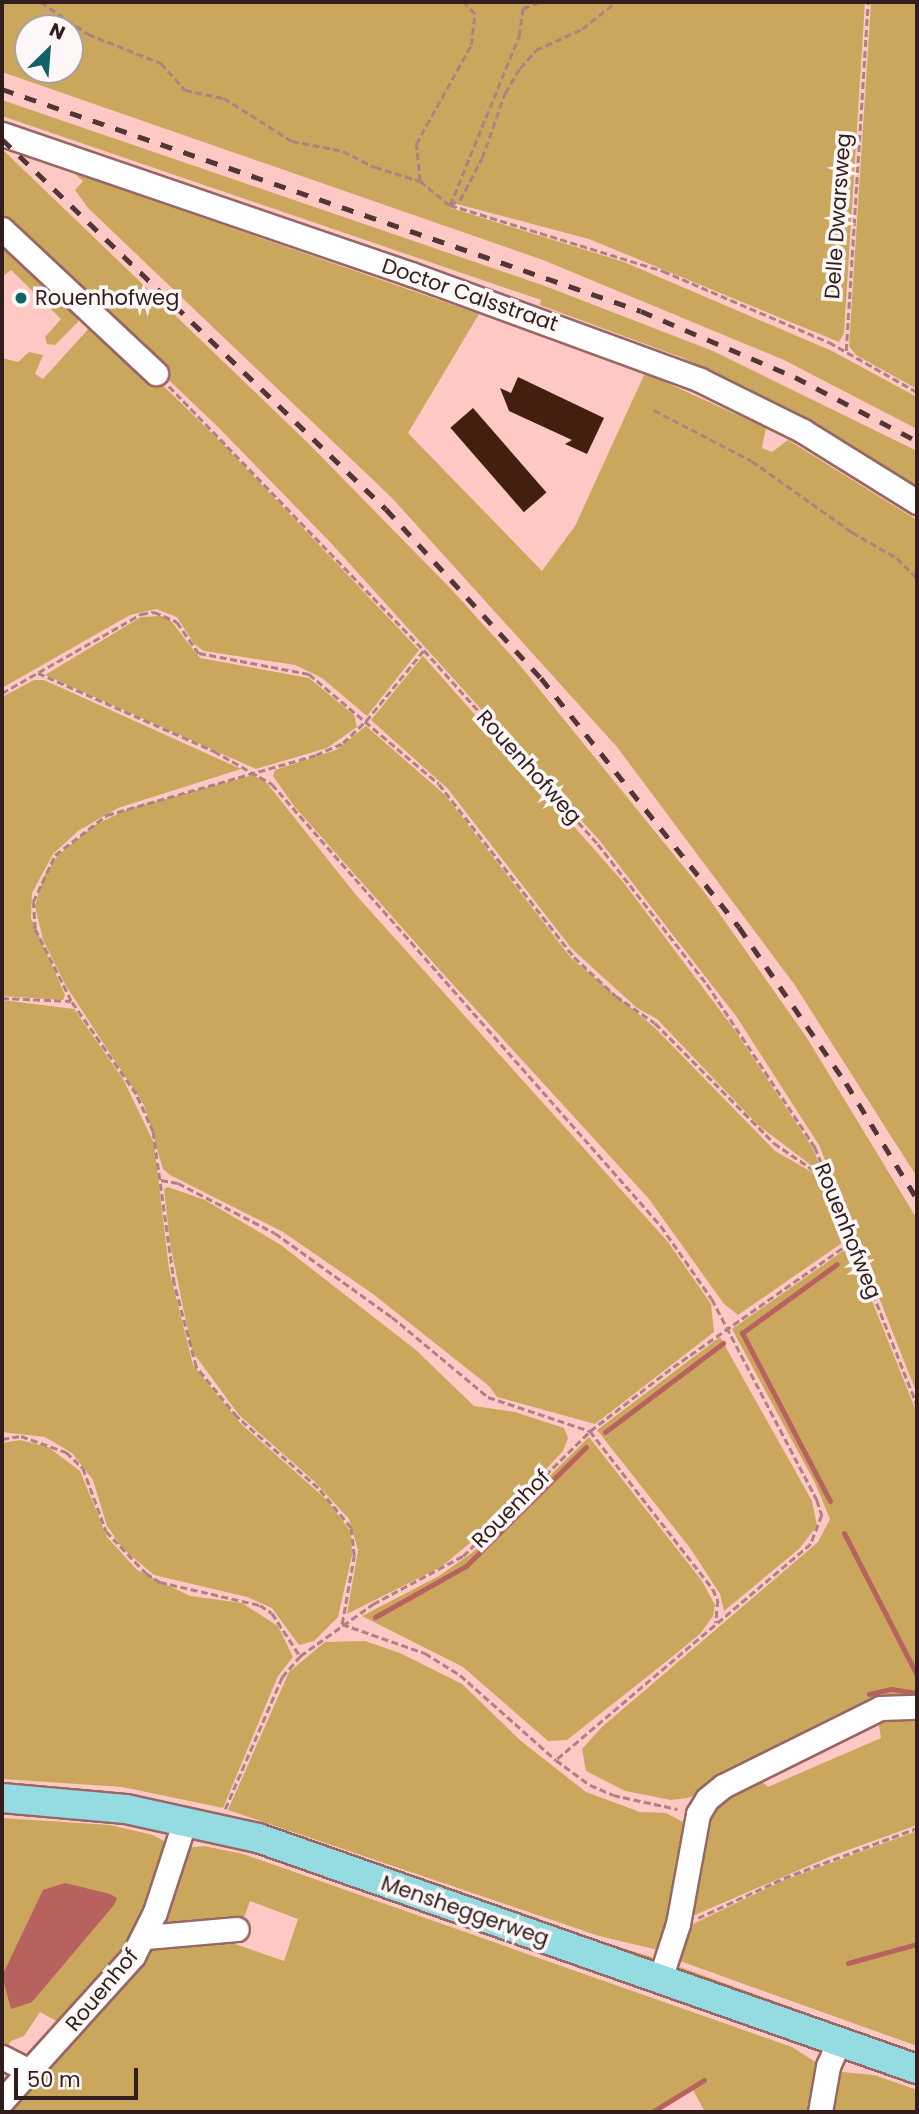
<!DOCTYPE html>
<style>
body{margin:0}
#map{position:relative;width:919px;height:2114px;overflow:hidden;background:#fec8c5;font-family:Poppins,sans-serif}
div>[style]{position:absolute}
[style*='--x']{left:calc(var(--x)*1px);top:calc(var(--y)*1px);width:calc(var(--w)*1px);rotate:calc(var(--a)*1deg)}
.green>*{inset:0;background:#cba75e}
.water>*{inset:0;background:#b8625f}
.stream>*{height:5px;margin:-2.5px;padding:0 2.5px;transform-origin:2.5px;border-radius:2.5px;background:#b8625f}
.building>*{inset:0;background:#431f0f;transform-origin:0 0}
.path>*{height:2.5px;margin-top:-1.25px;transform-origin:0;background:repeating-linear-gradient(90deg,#ac8381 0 7px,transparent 0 10.5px)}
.roads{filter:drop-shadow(2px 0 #976764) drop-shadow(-2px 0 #976764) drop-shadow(0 2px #976764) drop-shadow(0 -2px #976764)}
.minor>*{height:23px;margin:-11.5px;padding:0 11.5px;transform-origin:11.5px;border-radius:11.5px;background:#fff}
.major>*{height:28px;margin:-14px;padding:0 14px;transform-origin:14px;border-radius:14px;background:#95dce2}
.rail>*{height:5px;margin-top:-2.5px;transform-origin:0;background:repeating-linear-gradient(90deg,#503735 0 12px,transparent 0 24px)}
.dots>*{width:19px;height:19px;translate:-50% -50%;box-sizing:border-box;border:4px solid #fdf7f7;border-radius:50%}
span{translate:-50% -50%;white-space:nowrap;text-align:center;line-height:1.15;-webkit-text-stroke:7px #fdf7f7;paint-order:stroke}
.street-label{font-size:21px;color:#311d1c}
.poi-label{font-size:21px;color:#311d1c}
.left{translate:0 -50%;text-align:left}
.frame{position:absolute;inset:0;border:4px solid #311d1c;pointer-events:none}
.north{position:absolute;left:14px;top:14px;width:70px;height:70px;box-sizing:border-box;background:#fdf7f7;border:2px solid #aba09f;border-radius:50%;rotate:25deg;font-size:19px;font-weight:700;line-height:28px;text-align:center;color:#311d1c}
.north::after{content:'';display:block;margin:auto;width:24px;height:32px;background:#116268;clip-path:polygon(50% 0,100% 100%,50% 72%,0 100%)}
.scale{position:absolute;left:14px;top:2068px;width:124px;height:32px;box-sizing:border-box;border:4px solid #311d1c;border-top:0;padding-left:9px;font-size:21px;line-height:24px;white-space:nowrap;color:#311d1c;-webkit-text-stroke:5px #fdf7f7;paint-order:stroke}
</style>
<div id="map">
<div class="green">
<i style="clip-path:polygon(evenodd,2px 2px,865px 2px,844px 333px,839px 342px,589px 239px,453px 203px,451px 208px,624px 262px,832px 351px,917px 397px,917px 429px,784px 360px,543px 260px,2px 72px,2px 2px,70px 28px,70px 70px,28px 70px,28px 28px,70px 28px)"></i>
<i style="clip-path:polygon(871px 2px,917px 2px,917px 389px,856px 355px,849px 346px)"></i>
<i style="clip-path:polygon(2px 100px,545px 286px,713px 351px,917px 451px,917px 486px,812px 421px,683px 358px,540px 305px,541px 300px,2px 116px)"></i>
<i style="clip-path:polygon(2px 149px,308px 443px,451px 589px,518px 663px,705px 893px,807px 1038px,917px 1219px,917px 1394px,819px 1145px,736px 1016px,600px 841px,331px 543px,218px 427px,2px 221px)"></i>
<i style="clip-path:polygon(74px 173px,479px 314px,408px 433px,542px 571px,575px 526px,645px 373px,766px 428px,762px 448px,772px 452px,788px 440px,917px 520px,917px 1177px,794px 984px,617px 747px,392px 498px,88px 208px,75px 190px,83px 181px)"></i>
<i style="clip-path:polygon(4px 245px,79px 315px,78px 322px,55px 345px,47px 344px,45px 337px,61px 319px,11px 270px,2px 277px)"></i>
<i style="clip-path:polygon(92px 325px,147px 370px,224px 445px,419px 650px,367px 716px,322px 678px,295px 665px,204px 651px,194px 644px,177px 617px,156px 609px,130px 615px,2px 688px,2px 358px,18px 362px,29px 352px,43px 355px,35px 374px,43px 379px)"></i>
<i style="clip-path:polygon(162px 616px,172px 622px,200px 658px,309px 678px,354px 715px,357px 727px,327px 748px,256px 769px,45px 675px,141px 617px)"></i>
<i style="clip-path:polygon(423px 656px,624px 883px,734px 1029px,812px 1147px,824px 1175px,758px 1125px,657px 1019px,637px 1008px,572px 949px,448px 789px,371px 720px)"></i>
<i style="clip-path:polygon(34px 680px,44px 680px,241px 769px,118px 808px,78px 831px,53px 854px,32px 893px,31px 918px,65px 995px,63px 1000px,2px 996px,2px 697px)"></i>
<i style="clip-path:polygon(366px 726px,445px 795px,571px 958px,654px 1027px,775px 1151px,824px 1179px,845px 1234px,842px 1243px,738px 1315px,724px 1304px,649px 1199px,438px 968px,294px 806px,273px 776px,275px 770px,336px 750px)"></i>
<i style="clip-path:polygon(253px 775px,266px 782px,356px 895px,668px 1242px,711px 1304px,714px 1332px,595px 1424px,497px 1397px,489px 1386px,373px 1294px,283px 1232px,170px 1175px,163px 1169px,144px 1105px,66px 986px,43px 940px,35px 906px,43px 878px,58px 855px,95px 825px,128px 809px)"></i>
<i style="clip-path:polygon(2px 1000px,74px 1009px,123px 1079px,154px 1143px,169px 1269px,193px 1365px,242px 1425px,327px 1500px,351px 1532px,352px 1555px,338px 1617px,314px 1641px,299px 1645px,272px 1608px,247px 1597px,154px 1575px,123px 1549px,107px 1526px,93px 1480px,72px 1453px,45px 1437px,2px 1432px)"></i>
<i style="clip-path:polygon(168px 1187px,205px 1200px,281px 1245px,416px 1350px,474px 1406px,515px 1412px,564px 1428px,568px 1438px,563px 1451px,501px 1517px,441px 1567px,347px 1614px,358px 1550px,349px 1519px,314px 1481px,239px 1415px,192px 1351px,170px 1243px,164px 1189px)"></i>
<i style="clip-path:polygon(843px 1251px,854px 1256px,917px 1413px,917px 1700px,688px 1798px,671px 1800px,625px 1791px,586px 1771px,582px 1749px,602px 1727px,818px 1542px,830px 1519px,815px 1483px,732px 1329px)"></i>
<i style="clip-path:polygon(720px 1337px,812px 1501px,817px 1526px,799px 1549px,724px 1611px,720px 1594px,690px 1548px,597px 1430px)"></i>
<i style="clip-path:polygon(589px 1437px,702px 1581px,715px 1605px,713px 1616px,700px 1634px,667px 1661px,567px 1740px,548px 1741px,463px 1667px,362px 1616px,439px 1576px,473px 1552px)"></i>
<i style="clip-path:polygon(20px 1440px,48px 1447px,80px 1471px,107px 1537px,137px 1570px,190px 1596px,242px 1603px,278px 1626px,293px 1657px,278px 1676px,223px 1808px,122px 1787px,2px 1779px,2px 1443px)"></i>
<i style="clip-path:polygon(365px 1641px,400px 1653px,462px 1684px,521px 1741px,586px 1792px,640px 1812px,666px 1813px,683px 1822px,685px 1832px,665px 1939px,658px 1950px,599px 1936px,228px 1810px,289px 1672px,325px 1642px)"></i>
<i style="clip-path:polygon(917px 1716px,917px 1825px,829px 1857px,688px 1918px,703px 1832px,714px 1805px,758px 1778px,768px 1787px,881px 1738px,878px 1720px)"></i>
<i style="clip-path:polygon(2px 1783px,107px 1791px,180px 1805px,179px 1809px,2px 1789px)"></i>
<i style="clip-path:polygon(234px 1817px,589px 1938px,652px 1957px,647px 1961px,236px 1823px)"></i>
<i style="clip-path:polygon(2px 1818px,110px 1825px,153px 1835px,171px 1845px,135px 1946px,58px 2022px,40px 2012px,24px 2036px,11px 2041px,2px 2055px)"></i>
<i style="clip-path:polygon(917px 1831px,917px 2046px,680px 1961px,686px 1931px,695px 1923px,782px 1881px)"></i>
<i style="clip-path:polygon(204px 1846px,243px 1854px,792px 2047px,822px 2066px,813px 2112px,705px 2112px,692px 2088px,652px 2112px,3px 2112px,149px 1943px,238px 1934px,235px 1944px,284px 1961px,298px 1919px,250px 1901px,242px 1923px,169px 1931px,155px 1923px,186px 1848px)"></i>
<i style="clip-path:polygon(680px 1967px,843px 2026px,845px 2028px,842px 2033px,680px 1973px)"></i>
<i style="clip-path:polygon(832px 2071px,874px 2075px,917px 2090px,917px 2112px,825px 2112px)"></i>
</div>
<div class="water">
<i style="clip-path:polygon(65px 1883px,110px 1894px,117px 1898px,114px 1905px,32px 2002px,11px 2009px,2px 1976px,43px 1890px)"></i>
</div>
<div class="stream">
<i style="--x:605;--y:1432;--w:148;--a:-37"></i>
<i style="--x:830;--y:1501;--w:190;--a:-117.6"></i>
<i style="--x:742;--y:1333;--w:117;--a:-36"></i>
<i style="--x:844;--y:1533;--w:160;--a:62.8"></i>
<i style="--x:375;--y:1617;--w:104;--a:-29.3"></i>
<i style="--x:466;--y:1566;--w:169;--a:-44.8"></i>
<i style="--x:869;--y:1694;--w:23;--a:-13"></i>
<i style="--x:891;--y:1689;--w:26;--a:9"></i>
<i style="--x:848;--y:1963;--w:72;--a:-15.4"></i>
<i style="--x:652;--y:2112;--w:61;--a:-31.6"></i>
</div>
<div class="building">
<i style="clip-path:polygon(518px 377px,604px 418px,587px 454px,565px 444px,572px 440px,509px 411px,500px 388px,511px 393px)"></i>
<i style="left:473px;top:408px;width:112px;height:30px;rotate:49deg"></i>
</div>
<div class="path">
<i style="--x:41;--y:2;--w:57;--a:34.2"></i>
<i style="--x:88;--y:34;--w:79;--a:21.7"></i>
<i style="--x:161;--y:63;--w:36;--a:48"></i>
<i style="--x:185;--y:90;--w:40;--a:12"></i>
<i style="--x:224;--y:98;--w:80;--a:32.3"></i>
<i style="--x:292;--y:141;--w:52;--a:11.1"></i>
<i style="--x:343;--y:151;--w:36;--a:27"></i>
<i style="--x:375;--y:167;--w:47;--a:17.3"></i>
<i style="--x:420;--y:181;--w:38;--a:39"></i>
<i style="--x:450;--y:205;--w:223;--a:17.2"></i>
<i style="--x:663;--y:271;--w:181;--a:23.2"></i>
<i style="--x:829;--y:342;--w:101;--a:29.6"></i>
<i style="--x:420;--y:181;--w:37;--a:-96"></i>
<i style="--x:416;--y:144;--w:113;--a:-60.9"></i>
<i style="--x:471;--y:45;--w:31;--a:-83"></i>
<i style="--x:475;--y:14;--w:17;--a:-135"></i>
<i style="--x:450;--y:205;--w:11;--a:-27"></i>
<i style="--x:460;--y:200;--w:47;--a:-62.4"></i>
<i style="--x:482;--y:158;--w:69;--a:-70.5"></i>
<i style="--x:505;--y:93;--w:29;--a:-59"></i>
<i style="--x:520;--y:68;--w:24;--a:-48"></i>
<i style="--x:536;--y:50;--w:51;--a:-24.5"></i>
<i style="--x:582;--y:29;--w:43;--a:-38.5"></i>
<i style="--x:450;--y:205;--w:183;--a:-67.8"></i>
<i style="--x:519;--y:36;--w:28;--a:-82"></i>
<i style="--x:523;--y:8;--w:18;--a:-19"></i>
<i style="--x:846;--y:351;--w:350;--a:-86.4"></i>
<i style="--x:169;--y:386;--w:367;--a:46"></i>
<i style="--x:424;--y:650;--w:261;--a:48.1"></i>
<i style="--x:598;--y:844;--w:177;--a:52.1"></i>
<i style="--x:707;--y:984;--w:196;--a:56.5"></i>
<i style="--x:815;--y:1147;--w:277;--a:68.4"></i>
<i style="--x:654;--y:410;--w:110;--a:27.5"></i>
<i style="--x:752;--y:461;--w:123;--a:35.4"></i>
<i style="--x:852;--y:532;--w:52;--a:30"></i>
<i style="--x:897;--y:558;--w:28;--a:45"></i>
<i style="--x:38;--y:673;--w:193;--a:23.9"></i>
<i style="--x:214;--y:751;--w:67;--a:29.6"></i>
<i style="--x:272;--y:784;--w:589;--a:48.65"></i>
<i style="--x:661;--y:1226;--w:89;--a:55.1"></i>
<i style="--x:712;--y:1299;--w:227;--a:62.4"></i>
<i style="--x:817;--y:1500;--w:16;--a:72"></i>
<i style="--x:822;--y:1515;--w:31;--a:111"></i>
<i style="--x:811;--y:1544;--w:334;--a:139.7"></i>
<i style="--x:2;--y:693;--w:160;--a:-29.6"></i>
<i style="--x:141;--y:614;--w:13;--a:-9"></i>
<i style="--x:154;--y:612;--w:25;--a:23"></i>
<i style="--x:177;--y:622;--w:38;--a:55"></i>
<i style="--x:199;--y:653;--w:112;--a:10.8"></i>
<i style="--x:309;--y:674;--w:170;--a:40.2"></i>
<i style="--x:439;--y:784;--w:219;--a:52"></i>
<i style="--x:574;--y:957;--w:57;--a:42.9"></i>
<i style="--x:616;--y:996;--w:47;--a:34.7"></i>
<i style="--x:655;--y:1023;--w:169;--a:45.2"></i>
<i style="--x:774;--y:1143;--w:64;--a:34.2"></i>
<i style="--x:2;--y:998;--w:69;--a:2.5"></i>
<i style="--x:161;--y:1180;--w:17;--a:10"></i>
<i style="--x:178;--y:1183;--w:109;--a:27.3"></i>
<i style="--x:275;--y:1233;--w:144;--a:35.7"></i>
<i style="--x:392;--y:1317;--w:125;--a:39.8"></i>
<i style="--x:488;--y:1397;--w:108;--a:18.4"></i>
<i style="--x:590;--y:1431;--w:200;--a:52.1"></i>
<i style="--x:713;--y:1589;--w:12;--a:66"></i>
<i style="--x:718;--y:1600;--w:23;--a:95"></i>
<i style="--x:2;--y:1439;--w:19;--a:-9"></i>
<i style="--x:21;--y:1436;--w:48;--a:19.6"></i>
<i style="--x:66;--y:1452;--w:23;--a:43"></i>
<i style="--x:83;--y:1468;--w:67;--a:69.9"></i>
<i style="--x:106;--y:1531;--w:58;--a:46.4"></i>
<i style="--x:146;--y:1573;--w:17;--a:33"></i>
<i style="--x:160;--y:1582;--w:103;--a:13"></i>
<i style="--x:260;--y:1605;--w:14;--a:34"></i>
<i style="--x:272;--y:1613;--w:51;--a:56.9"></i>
<i style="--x:342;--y:1624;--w:69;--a:-80"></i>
<i style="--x:354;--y:1556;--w:28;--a:-96"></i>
<i style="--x:351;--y:1528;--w:52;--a:-129.5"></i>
<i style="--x:318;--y:1488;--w:108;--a:-138.8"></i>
<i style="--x:237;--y:1417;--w:65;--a:-129.4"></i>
<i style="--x:196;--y:1367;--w:86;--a:-104.8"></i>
<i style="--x:174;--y:1284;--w:153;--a:-97.9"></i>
<i style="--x:153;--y:1132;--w:42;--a:-114.1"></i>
<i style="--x:136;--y:1094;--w:113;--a:-125"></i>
<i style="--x:71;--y:1001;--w:80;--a:-116.6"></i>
<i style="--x:35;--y:929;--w:27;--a:-94"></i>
<i style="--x:33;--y:902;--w:52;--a:-64.9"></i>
<i style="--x:55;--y:855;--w:66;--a:-37.6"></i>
<i style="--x:107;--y:815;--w:217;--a:-16"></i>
<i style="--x:316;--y:755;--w:30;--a:-24"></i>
<i style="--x:343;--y:743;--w:32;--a:-44"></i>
<i style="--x:366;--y:721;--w:92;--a:-50.8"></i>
<i style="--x:342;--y:1624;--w:88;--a:19.3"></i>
<i style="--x:425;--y:1653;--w:41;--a:32.2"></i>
<i style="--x:460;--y:1675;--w:128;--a:41.5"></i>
<i style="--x:556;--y:1760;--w:42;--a:36.3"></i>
<i style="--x:590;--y:1785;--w:25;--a:23"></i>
<i style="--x:613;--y:1795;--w:66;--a:12.2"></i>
<i style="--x:225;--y:1809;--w:144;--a:-66.6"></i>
<i style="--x:282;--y:1677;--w:28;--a:-49"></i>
<i style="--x:300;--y:1656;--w:90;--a:-35.5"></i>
<i style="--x:373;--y:1604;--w:102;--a:-28.1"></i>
<i style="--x:463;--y:1556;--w:178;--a:-44.5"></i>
<i style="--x:590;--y:1431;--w:105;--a:-37.6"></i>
<i style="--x:673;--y:1367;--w:218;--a:-35.1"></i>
<i style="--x:698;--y:1918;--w:95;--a:-24.9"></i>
<i style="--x:784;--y:1878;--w:142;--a:-20.6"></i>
</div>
<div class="roads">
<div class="minor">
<i style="--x:2;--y:134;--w:432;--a:18.9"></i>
<i style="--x:411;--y:274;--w:308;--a:20.1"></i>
<i style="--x:700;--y:380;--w:115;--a:26.3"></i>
<i style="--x:803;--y:431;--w:134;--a:31.9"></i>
<i style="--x:2;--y:229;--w:211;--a:43.1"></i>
<i style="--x:146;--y:1937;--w:91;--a:-5"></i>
<i style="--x:660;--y:1979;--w:58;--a:-71.9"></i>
<i style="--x:678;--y:1924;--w:112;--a:-79.7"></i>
<i style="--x:698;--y:1814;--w:17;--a:-59"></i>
<i style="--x:707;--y:1799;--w:21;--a:-39"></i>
<i style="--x:723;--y:1786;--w:175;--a:-26.4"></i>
<i style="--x:880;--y:1708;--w:37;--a:-2"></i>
<i style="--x:2;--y:2057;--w:33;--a:27"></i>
<i style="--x:2;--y:2101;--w:195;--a:-47.9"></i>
<i style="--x:133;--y:1956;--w:49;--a:-63.4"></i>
<i style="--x:155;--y:1912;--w:97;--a:-71.9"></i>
<i style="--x:820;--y:2112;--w:47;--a:-80.1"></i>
<i style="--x:828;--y:2066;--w:27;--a:-66"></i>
</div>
<div class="major">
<i style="--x:2;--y:1798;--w:124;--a:5.1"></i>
<i style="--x:126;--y:1809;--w:135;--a:12.4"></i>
<i style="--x:258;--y:1838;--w:698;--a:19.32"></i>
</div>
</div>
<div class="rail">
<i style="--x:2;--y:89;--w:676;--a:19.16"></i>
<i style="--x:641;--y:311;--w:168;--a:23.2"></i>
<i style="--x:795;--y:377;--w:138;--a:27.7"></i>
<i style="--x:2;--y:139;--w:533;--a:43.94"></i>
<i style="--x:386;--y:509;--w:229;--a:47.5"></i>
<i style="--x:541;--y:678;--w:318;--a:51.5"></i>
<i style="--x:739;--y:927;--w:189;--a:55.6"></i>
<i style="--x:846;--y:1083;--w:136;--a:58.5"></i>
</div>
<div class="dots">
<i style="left:21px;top:298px;background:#116268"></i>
</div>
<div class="street-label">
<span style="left:838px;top:216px;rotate:-86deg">Delle Dwarsweg</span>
<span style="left:470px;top:295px;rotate:19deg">Doctor Calsstraat</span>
<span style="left:529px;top:767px;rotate:48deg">Rouenhofweg</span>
<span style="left:848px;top:1231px;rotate:68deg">Rouenhofweg</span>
<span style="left:511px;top:1509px;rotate:-45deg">Rouenhof</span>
<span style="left:465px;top:1911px;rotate:19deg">Mensheggerweg</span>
<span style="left:102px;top:1990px;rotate:-50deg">Rouenhof</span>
</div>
<div class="poi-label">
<span class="left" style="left:35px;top:298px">Rouenhofweg</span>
</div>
<div class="frame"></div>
<div class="north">N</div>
<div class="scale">50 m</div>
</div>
